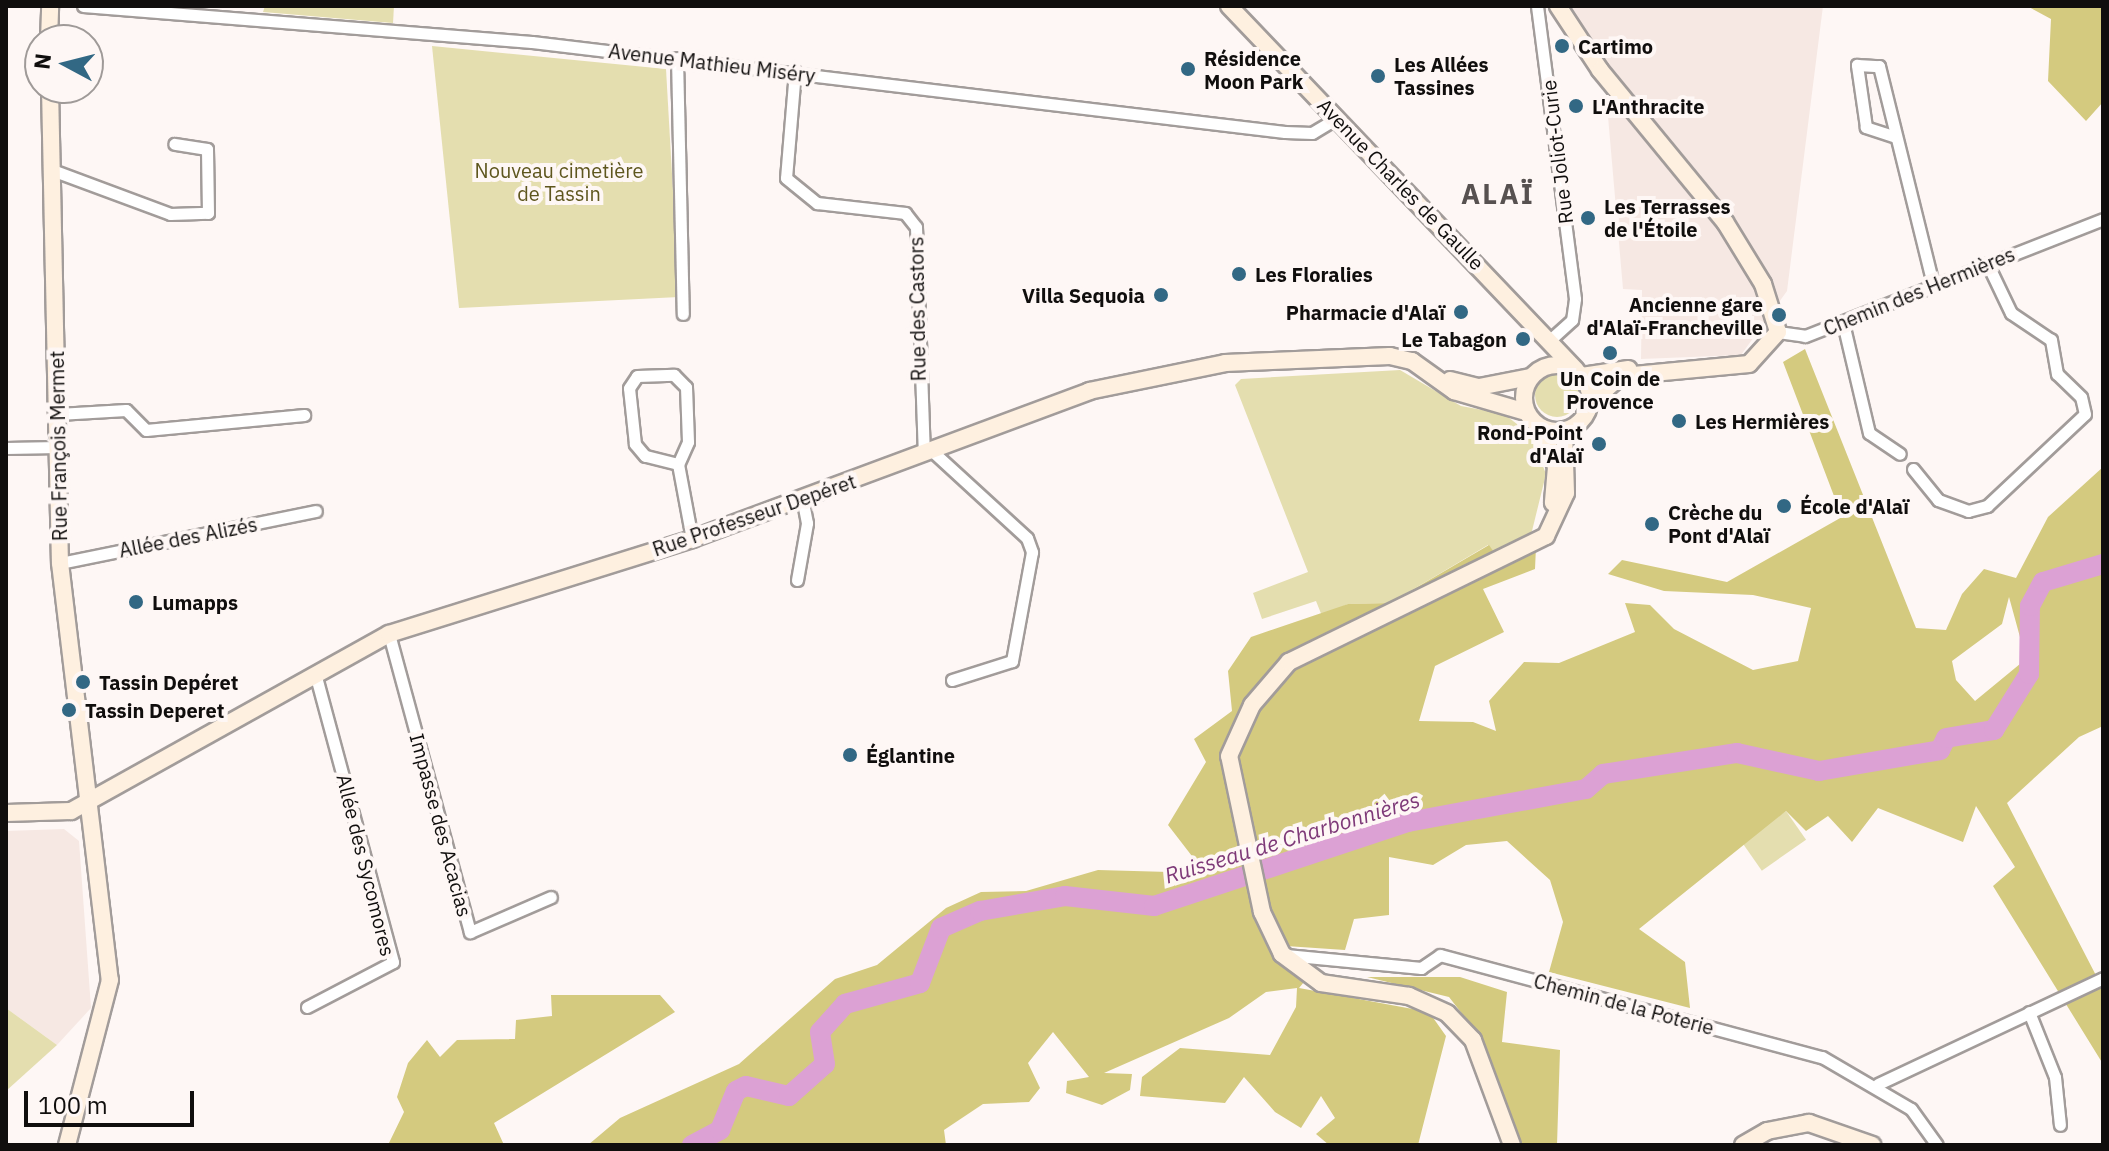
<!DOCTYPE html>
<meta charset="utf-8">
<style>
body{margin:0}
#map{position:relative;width:2109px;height:1151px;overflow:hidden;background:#fef7f5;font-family:"IBM Plex Sans",sans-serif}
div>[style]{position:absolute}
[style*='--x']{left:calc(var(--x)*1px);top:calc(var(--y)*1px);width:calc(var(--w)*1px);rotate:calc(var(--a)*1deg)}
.built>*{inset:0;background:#f6e8e3}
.green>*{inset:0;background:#e4deaf;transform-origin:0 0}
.round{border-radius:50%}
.forest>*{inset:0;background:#d4ca7f}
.river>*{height:20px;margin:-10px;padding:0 10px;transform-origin:10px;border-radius:10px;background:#dca1d4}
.roads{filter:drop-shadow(2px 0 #a29c9a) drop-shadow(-2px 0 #a29c9a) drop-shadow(0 2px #a29c9a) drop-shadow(0 -2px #a29c9a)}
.street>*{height:11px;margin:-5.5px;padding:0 5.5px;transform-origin:5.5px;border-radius:5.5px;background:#fff}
.secondary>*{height:16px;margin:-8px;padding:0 8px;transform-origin:8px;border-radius:8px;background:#fef0e0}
.secondary>.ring{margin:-8px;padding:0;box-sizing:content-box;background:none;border:16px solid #fef0e0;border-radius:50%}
.dots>*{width:22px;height:22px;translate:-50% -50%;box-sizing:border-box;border:4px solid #fef7f5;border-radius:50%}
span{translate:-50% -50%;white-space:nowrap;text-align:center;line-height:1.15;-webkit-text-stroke:8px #fef7f5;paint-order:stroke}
.poi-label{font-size:20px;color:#100e0d;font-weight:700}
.left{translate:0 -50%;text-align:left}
.right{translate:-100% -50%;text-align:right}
.street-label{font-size:20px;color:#100e0d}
.park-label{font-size:20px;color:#5e561e}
.water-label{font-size:22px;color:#7e3978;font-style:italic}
.district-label{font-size:28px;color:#575150;font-weight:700;letter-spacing:2px}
.frame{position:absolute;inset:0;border:8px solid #100e0d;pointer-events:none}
.north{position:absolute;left:24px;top:24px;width:80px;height:80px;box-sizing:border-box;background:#fef7f5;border:2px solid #9f9a98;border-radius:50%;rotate:277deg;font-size:22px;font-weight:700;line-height:32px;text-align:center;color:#100e0d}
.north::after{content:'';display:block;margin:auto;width:28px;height:36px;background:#326884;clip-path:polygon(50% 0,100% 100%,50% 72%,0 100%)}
.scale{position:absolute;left:24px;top:1091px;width:170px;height:36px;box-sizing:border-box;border:4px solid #100e0d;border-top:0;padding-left:10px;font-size:24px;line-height:28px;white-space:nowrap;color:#100e0d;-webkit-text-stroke:6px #fef7f5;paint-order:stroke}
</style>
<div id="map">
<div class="built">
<i style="clip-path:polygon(1568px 6px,1823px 6px,1787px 291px,1741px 355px,1641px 359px,1642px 290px,1623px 289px,1603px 59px)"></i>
<i style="clip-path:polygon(64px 829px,79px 841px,91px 1008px,57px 1045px,6px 1008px,6px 831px)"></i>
</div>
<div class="green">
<i style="clip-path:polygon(265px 6px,394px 6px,393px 23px,263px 12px)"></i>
<i style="clip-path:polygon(432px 46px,666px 69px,679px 297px,459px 308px)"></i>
<i style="clip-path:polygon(1400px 370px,1461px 406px,1504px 414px,1531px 435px,1546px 474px,1532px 531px,1516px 549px,1496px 556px,1488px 545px,1390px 603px,1348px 604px,1322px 616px,1316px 601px,1262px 619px,1253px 593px,1308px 572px,1235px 385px,1241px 379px)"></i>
<i class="round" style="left:1535px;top:373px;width:44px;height:44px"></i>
<i style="left:1786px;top:811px;width:35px;height:54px;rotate:55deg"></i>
<i style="clip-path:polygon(6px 1008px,57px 1045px,6px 1091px)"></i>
</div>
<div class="forest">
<i style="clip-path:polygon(2027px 6px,2103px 6px,2103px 102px,2086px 121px,2048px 81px,2051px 19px)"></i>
<i style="clip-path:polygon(evenodd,1805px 349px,1916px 628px,1946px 630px,1962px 594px,1984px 569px,2016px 578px,2048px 517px,2103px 467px,2103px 726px,2079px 737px,2007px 803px,2103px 989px,2103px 1064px,1993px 886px,2015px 867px,1976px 806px,1963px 842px,1878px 808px,1852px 842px,1828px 816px,1806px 831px,1786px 811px,1639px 929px,1685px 962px,1690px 1008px,1549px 972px,1563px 922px,1550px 880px,1507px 841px,1466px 845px,1433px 865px,1389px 857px,1389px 915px,1354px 919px,1345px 950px,1271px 945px,1304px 982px,1299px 988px,1429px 1012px,1446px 1036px,1418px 1145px,1329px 1145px,1316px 1134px,1335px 1118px,1321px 1096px,1301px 1128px,1275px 1112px,1244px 1077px,1225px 1103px,1140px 1096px,1142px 1077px,1180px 1048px,1270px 1055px,1296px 1007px,1297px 988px,1266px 992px,1229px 1018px,1104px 1073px,1132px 1074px,1130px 1090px,1102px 1105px,1066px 1093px,1067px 1081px,1089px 1077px,1053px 1032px,1028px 1063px,1040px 1088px,1029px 1102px,983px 1104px,944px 1130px,946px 1145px,588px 1145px,620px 1118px,739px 1064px,835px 979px,877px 965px,946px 908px,981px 892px,1026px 891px,1098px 870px,1205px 873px,1168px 825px,1206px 762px,1194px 739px,1232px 711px,1228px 671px,1251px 637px,1348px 604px,1390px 603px,1489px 545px,1500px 561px,1536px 547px,1535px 569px,1483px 589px,1504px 632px,1435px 666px,1419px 721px,1473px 722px,1496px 731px,1489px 701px,1524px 662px,1559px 663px,1635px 632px,1625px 603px,1650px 605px,1674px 629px,1753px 670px,1798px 661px,1811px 608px,1753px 595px,1664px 591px,1608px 574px,1622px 560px,1727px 582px,1842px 517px,1783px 362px,1805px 349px,2009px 597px,2026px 659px,1975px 701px,1956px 680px,1952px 661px,2002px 624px,2009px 597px)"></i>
<i style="clip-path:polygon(1367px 977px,1460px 977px,1507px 992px,1502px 1042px,1560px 1050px,1557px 1145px,1521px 1145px,1481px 1038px,1449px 997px)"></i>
<i style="clip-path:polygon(551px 995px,660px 995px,675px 1012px,494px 1123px,504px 1145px,388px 1145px,404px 1112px,397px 1097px,408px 1063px,427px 1040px,440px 1057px,457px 1040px,515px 1039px,516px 1020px,552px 1016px)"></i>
</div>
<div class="river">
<i style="--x:692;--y:1145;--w:32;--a:-28"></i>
<i style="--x:720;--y:1130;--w:42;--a:-67.7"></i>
<i style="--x:736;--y:1091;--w:11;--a:-27"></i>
<i style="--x:746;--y:1086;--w:44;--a:13.1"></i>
<i style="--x:789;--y:1096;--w:48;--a:-41.6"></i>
<i style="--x:825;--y:1064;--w:32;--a:-99"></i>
<i style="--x:820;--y:1032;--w:38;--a:-48"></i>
<i style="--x:845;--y:1004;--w:78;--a:-15.6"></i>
<i style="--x:920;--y:983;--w:59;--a:-69.1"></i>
<i style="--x:941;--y:928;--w:43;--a:-23.6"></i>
<i style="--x:980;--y:911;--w:86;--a:-10"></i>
<i style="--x:1065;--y:896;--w:90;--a:6.4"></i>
<i style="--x:1154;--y:906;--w:268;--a:-18.3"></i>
<i style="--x:1408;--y:822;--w:181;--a:-10.5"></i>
<i style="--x:1586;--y:789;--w:23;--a:-41"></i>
<i style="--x:1603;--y:774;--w:136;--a:-8.9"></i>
<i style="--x:1737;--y:753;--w:84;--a:12.4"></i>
<i style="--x:1819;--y:771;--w:123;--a:-9.8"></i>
<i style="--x:1940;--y:750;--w:13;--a:-63"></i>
<i style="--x:1946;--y:738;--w:49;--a:-9.5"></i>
<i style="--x:1994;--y:730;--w:66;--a:-58"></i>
<i style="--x:2029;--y:674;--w:68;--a:-89.2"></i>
<i style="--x:2030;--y:606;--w:27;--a:-62"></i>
<i style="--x:2043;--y:582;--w:63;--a:-16.7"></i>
</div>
<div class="roads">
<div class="street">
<i style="--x:83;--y:6;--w:450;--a:4.6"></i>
<i style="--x:532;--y:42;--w:758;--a:6.82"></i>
<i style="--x:1285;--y:132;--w:27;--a:2"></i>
<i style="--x:1312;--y:133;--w:27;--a:-31"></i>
<i style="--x:1537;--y:6;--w:295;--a:82.6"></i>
<i style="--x:1575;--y:299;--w:21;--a:98"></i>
<i style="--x:1572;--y:320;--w:27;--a:138"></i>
<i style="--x:677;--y:58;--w:256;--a:88.7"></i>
<i style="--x:795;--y:71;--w:107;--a:94.8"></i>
<i style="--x:786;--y:178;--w:40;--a:39"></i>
<i style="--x:817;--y:203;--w:89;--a:6.5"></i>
<i style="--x:905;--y:213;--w:18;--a:52"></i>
<i style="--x:916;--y:227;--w:226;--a:88"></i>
<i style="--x:1896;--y:137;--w:32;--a:-162"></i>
<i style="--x:1866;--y:127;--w:63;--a:-98.3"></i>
<i style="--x:1857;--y:65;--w:22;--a:3"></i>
<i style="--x:1879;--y:66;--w:225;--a:76.1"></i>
<i style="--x:52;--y:170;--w:126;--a:20.4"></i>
<i style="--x:170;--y:214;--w:38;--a:-2"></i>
<i style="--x:208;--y:213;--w:64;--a:-90.9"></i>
<i style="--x:207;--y:149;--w:33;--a:-171"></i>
<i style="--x:1843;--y:323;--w:113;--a:76.7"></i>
<i style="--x:1869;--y:433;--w:37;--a:34"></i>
<i style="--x:1778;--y:332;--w:27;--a:8"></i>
<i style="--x:1805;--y:336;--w:320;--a:-21.4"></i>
<i style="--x:58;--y:414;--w:68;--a:-3.4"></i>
<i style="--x:126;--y:410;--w:28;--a:45"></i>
<i style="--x:146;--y:430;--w:159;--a:-5.4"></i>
<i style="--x:6;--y:448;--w:52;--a:-1.1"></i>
<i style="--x:931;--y:450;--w:130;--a:42.5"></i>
<i style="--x:1027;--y:538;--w:15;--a:70"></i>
<i style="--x:1032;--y:552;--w:111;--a:100.4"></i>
<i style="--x:1012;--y:661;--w:63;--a:162.4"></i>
<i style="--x:678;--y:464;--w:34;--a:-166"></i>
<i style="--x:645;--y:456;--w:16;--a:-130"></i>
<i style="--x:635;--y:444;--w:56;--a:-96.1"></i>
<i style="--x:629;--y:388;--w:14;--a:-56"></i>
<i style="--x:637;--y:376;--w:37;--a:-2"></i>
<i style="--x:674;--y:375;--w:17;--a:45"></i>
<i style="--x:686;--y:387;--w:55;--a:87.9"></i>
<i style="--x:688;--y:442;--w:24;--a:114"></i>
<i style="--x:678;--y:464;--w:76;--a:79.4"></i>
<i style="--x:1913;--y:469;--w:40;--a:51"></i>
<i style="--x:1938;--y:500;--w:32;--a:20"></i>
<i style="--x:1968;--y:511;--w:20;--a:-15"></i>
<i style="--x:1987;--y:506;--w:134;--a:-43.2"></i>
<i style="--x:2085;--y:414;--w:17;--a:-103"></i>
<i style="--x:2081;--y:397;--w:33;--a:-136"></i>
<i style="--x:2057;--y:374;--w:35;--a:-100"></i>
<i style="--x:2051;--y:340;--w:48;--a:-146"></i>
<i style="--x:2011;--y:313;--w:55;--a:-115.6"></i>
<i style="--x:60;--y:563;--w:261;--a:-11.5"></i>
<i style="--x:797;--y:580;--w:58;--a:-80"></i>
<i style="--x:807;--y:523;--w:26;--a:-101"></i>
<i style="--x:389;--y:634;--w:309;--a:74.8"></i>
<i style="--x:470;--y:932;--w:88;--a:-23.4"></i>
<i style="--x:1286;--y:955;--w:136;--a:5.5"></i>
<i style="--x:1421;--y:968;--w:23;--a:-34"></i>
<i style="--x:1440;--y:955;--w:395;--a:15"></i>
<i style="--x:1822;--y:1057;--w:103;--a:30.3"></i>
<i style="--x:1911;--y:1109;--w:44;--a:54.2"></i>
<i style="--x:307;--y:1007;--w:97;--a:-27.6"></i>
<i style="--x:393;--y:962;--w:299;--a:-105.1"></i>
<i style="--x:2029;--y:1012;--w:70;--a:68.2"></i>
<i style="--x:2055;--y:1077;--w:48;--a:84.1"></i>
<i style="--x:1878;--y:1084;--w:249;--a:-25.2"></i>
</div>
<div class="secondary">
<i style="--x:1229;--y:6;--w:503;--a:46.37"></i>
<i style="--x:1558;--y:6;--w:77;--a:56.7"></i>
<i style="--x:1600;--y:70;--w:197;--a:50.6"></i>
<i style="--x:1725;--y:222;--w:73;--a:58.5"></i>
<i style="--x:1763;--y:284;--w:50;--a:72.6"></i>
<i style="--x:1778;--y:332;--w:43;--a:132.2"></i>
<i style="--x:1749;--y:364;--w:129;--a:174.6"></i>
<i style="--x:1621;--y:376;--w:43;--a:138.8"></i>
<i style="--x:49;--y:40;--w:34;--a:-88"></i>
<i style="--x:50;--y:88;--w:475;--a:88.8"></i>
<i style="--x:60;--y:563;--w:420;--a:83.2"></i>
<i style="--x:110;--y:980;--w:171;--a:104.6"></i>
<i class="ring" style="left:1524px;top:365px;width:50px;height:50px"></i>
<i style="--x:1582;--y:376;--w:47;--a:-8.7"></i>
<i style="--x:1450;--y:380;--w:30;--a:14"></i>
<i style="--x:1479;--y:387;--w:52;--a:-11.1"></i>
<i style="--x:1542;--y:428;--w:41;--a:70.3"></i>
<i style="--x:1556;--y:467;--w:36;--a:95"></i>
<i style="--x:6;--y:813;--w:65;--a:-1.8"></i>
<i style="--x:71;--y:811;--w:364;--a:-29.1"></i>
<i style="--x:389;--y:634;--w:318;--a:-17.4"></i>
<i style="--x:692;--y:539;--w:424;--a:-20.4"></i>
<i style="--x:1089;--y:391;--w:139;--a:-11.6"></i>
<i style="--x:1225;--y:363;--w:165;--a:-2.4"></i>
<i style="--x:1390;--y:356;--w:23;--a:13"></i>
<i style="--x:1412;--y:361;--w:52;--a:35.5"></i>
<i style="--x:1454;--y:391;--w:75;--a:16.3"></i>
<i style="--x:1512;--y:1145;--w:112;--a:-110.4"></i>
<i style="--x:1473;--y:1040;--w:37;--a:-134"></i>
<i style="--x:1447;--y:1013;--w:42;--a:-155.9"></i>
<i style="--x:1409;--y:996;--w:89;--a:-171.6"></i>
<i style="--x:1321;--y:983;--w:49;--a:-143.4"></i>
<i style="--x:1282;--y:954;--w:47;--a:-115.5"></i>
<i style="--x:1262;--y:912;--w:159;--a:-101.9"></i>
<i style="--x:1229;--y:756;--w:56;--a:-65.7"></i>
<i style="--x:1252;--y:705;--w:57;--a:-49.3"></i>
<i style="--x:1289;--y:662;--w:286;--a:-26.1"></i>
<i style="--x:1546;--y:536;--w:47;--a:-65.1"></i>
<i style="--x:1566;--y:493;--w:63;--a:-91.8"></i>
<i style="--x:1743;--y:1145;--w:28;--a:-30"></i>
<i style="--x:1767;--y:1131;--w:43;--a:-10.8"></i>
<i style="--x:1809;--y:1123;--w:67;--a:19.2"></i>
</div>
</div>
<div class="dots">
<i style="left:1562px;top:46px;background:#326884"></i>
<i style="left:1188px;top:69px;background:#326884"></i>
<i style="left:1378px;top:76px;background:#326884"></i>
<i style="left:1576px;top:106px;background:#326884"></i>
<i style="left:1588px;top:218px;background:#326884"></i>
<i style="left:1239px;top:274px;background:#326884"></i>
<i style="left:1161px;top:295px;background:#326884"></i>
<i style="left:1461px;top:312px;background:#326884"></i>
<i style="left:1779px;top:315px;background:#326884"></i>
<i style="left:1523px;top:339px;background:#326884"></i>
<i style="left:1610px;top:353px;background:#326884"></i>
<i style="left:1679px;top:421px;background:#326884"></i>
<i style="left:1599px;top:444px;background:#326884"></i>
<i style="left:1784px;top:506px;background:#326884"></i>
<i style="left:1652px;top:524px;background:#326884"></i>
<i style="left:136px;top:602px;background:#326884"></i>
<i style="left:83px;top:682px;background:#326884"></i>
<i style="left:69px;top:710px;background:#326884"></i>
<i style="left:850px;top:755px;background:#326884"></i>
</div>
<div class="poi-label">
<span class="left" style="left:1578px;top:46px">Cartimo</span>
<span class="left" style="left:1204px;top:70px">Résidence<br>Moon Park</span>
<span class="left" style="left:1394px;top:76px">Les Allées<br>Tassines</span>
<span class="left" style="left:1592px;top:106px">L'Anthracite</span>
<span class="left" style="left:1604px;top:218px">Les Terrasses<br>de l'Étoile</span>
<span class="left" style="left:1255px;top:274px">Les Floralies</span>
<span class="right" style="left:1145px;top:295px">Villa Sequoia</span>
<span class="right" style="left:1763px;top:316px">Ancienne gare<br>d'Alaï-Francheville</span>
<span class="right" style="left:1445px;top:312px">Pharmacie d'Alaï</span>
<span class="right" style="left:1507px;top:339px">Le Tabagon</span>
<span style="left:1610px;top:390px">Un Coin de<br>Provence</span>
<span class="left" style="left:1695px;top:421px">Les Hermières</span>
<span class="right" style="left:1583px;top:444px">Rond-Point<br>d'Alaï</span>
<span class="left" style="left:1800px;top:506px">École d'Alaï</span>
<span class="left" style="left:1668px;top:524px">Crèche du<br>Pont d'Alaï</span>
<span class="left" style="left:152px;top:602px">Lumapps</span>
<span class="left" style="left:99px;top:682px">Tassin Depéret</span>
<span class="left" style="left:85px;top:710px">Tassin Deperet</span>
<span class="left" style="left:866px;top:755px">Églantine</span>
</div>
<div class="street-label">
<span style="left:712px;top:63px;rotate:7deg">Avenue Mathieu Miséry</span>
<span style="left:1557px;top:152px;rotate:-97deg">Rue Joliot-Curie</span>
<span style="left:1401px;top:184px;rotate:46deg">Avenue Charles de Gaulle</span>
<span style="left:1919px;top:291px;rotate:-22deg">Chemin des Hermières</span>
<span style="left:917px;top:309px;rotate:-91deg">Rue des Castors</span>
<span style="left:58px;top:446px;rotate:-91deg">Rue François Mermet</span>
<span style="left:754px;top:515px;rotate:-19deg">Rue Professeur Depéret</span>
<span style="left:188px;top:537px;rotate:-11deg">Allée des Alizés</span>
<span style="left:441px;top:825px;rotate:75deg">Impasse des Acacias</span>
<span style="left:366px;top:865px;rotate:76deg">Allée des Sycomores</span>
<span style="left:1624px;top:1004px;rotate:15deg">Chemin de la Poterie</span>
</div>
<div class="park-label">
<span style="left:559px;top:182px">Nouveau cimetière<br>de Tassin</span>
</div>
<div class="water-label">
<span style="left:1292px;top:837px;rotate:-17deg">Ruisseau de Charbonnières</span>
</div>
<div class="district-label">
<span style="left:1498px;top:194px">ALAÏ</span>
</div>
<div class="frame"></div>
<div class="north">N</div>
<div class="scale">100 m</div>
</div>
